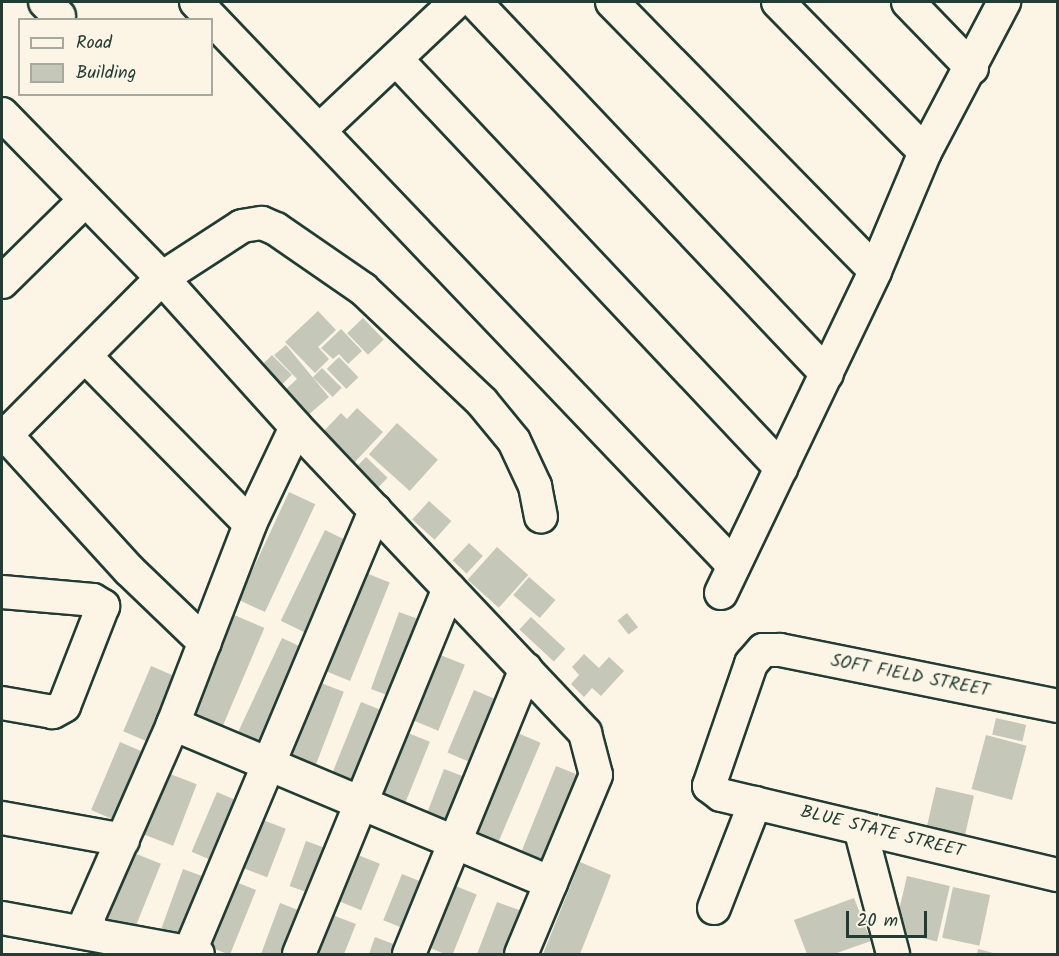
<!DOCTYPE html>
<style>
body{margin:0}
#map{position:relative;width:1059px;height:956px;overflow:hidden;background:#fcf5e5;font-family:Kalam,sans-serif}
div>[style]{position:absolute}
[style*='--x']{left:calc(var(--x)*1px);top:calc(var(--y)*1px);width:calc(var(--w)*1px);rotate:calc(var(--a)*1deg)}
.building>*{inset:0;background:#c5c7b9;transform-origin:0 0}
.roads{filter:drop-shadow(2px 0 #1f3d34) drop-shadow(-2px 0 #1f3d34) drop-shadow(0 2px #1f3d34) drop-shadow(0 -2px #1f3d34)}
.minor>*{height:32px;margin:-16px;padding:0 16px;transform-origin:16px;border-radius:16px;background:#fcf5e5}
span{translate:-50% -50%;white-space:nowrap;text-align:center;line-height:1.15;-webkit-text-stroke:6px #fcf5e5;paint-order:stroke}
.street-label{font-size:18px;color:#1f3d34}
.frame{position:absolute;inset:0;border:3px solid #1f3d34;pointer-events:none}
.legend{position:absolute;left:18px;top:18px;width:195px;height:78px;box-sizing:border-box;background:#fcf5e5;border:2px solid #a4ab9e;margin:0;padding:8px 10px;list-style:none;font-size:18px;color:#1f3d34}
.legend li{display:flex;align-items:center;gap:12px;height:30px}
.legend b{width:30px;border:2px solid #a4ab9e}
.scale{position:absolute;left:846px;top:911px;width:81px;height:27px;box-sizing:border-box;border:3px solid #1f3d34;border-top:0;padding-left:8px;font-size:18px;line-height:21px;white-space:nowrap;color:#1f3d34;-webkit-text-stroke:4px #fcf5e5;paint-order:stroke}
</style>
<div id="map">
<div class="building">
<i style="clip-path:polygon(318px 311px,336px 330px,318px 347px,329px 359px,315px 373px,285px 342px)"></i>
<i style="left:363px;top:318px;width:30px;height:22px;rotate:46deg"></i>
<i style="clip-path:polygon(341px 329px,362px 351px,348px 364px,339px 354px,333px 359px,321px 348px)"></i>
<i style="clip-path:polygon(286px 345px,329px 397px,307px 416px,284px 391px,297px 379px,274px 355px)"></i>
<i style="left:272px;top:355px;width:28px;height:16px;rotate:45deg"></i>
<i style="left:339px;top:357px;width:28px;height:17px;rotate:46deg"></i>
<i style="left:322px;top:368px;width:28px;height:13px;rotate:45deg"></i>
<i style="clip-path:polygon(357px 408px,383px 432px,354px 463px,322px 433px,341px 413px,347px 419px)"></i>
<i style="left:397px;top:423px;width:55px;height:42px;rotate:42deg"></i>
<i style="left:366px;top:457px;width:30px;height:16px;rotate:44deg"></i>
<i style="left:289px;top:492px;width:29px;height:119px;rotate:25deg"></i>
<i style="left:429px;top:501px;width:30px;height:25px;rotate:42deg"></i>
<i style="left:325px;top:530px;width:32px;height:101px;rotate:26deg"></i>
<i style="left:469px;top:543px;width:19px;height:24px;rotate:43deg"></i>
<i style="left:497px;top:547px;width:42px;height:44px;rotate:42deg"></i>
<i style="left:361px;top:571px;width:31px;height:106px;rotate:22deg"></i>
<i style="left:529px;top:577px;width:35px;height:24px;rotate:41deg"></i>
<i style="left:399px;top:612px;width:29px;height:82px;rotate:20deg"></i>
<i style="left:627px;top:613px;width:18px;height:12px;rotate:52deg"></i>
<i style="left:234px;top:615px;width:33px;height:113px;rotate:23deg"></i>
<i style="left:531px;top:617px;width:47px;height:17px;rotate:43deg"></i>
<i style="left:282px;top:638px;width:26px;height:117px;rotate:25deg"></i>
<i style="left:438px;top:654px;width:29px;height:71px;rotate:22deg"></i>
<i style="clip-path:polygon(584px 654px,599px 668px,609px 657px,624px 671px,601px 696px,592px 688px,584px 697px,571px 684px,579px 675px,572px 667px)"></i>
<i style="left:151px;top:666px;width:26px;height:71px;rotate:23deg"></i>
<i style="left:313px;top:680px;width:33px;height:88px;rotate:21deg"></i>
<i style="left:474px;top:690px;width:30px;height:68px;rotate:23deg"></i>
<i style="left:361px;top:702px;width:29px;height:86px;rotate:22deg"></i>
<i style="left:996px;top:718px;width:31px;height:17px;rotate:13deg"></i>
<i style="left:403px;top:731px;width:29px;height:69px;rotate:22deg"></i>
<i style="left:513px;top:731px;width:30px;height:118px;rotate:23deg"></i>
<i style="left:986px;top:735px;width:42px;height:56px;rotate:15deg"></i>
<i style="left:120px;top:742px;width:28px;height:74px;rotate:23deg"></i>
<i style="left:556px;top:766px;width:27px;height:103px;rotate:22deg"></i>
<i style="left:444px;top:769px;width:26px;height:56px;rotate:21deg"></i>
<i style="left:165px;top:772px;width:34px;height:66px;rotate:21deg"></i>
<i style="left:936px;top:787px;width:39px;height:52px;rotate:13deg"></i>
<i style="left:217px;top:792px;width:26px;height:65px;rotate:23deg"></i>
<i style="left:255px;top:817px;width:33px;height:52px;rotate:21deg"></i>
<i style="left:306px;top:841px;width:27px;height:48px;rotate:20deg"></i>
<i style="left:134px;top:853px;width:29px;height:71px;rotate:22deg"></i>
<i style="left:353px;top:853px;width:29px;height:50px;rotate:22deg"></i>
<i style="clip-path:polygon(580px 862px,611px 875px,605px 891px,580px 954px,543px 954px)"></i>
<i style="left:183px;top:869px;width:29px;height:67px;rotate:20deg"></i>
<i style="left:402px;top:874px;width:24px;height:50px;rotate:22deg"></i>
<i style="left:907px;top:876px;width:44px;height:57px;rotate:13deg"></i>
<i style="left:231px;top:880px;width:27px;height:70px;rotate:22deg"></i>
<i style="left:448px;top:883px;width:31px;height:67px;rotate:22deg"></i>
<i style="left:953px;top:887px;width:38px;height:52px;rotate:12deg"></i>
<i style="clip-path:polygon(854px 898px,871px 941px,834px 954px,807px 954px,794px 920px)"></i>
<i style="clip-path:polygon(497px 902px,522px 911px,505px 954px,477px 954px)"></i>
<i style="clip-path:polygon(280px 903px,306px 913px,290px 954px,261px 954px)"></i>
<i style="clip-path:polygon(327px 913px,356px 924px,344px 954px,311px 954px)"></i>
<i style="clip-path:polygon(375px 937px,401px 947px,399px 954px,369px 954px)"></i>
<i style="clip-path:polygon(978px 949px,997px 954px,977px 954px)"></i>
</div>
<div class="roads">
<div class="minor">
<i style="--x:45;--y:2;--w:20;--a:45"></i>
<i style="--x:196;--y:2;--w:779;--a:46.35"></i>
<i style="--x:475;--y:2;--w:512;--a:46.58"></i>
<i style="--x:612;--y:2;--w:376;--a:45.6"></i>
<i style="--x:778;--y:2;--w:210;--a:45.6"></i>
<i style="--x:908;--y:2;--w:92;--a:45.9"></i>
<i style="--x:396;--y:59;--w:562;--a:46.73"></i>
<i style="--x:2;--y:114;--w:229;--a:45.7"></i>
<i style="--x:162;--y:278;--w:200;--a:48"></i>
<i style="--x:296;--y:427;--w:421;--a:46.6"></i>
<i style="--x:585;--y:733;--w:43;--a:75.3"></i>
<i style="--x:596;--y:775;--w:194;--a:112.7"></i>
<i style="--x:321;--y:129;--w:185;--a:-43.3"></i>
<i style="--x:2;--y:282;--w:115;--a:-44.6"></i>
<i style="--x:85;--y:356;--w:235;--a:45.5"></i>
<i style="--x:6;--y:435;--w:183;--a:47.7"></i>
<i style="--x:129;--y:570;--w:105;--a:43.8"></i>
<i style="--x:2;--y:439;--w:227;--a:-45.2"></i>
<i style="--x:162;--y:278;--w:95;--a:-33"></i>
<i style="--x:242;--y:226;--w:20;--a:-9"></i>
<i style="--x:262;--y:223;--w:15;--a:23"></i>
<i style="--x:276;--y:229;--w:106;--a:34.6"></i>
<i style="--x:363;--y:289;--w:164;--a:43.5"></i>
<i style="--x:482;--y:402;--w:50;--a:50.6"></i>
<i style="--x:514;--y:441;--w:50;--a:65"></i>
<i style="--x:535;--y:486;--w:31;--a:79"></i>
<i style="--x:2;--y:592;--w:91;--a:5"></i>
<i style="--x:93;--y:600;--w:12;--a:31"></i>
<i style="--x:103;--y:606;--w:107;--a:111.3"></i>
<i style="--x:64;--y:706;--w:13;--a:151"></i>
<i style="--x:53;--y:712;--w:52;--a:-170"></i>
<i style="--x:721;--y:593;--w:357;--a:-64.4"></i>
<i style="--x:875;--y:271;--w:129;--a:-67.2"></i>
<i style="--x:925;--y:152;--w:170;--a:-62.2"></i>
<i style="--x:1058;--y:706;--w:284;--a:-168.6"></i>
<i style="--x:780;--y:650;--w:17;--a:180"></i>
<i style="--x:763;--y:650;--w:18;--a:131"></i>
<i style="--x:751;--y:664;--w:129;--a:109"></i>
<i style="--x:709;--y:786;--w:15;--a:37"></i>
<i style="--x:721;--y:795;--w:346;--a:13.4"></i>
<i style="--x:173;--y:724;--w:410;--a:22.8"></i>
<i style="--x:2;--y:818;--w:123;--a:10.3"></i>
<i style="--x:860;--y:828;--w:130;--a:75.3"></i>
<i style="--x:714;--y:908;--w:113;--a:-68.7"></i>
<i style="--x:2;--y:918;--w:199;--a:10.4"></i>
<i style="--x:91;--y:931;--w:13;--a:-103"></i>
<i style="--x:88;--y:918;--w:212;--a:-66.3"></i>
<i style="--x:173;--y:724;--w:214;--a:-68.9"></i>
<i style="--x:250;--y:524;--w:107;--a:-64.6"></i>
<i style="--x:190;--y:951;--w:478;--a:-67.2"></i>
<i style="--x:299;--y:954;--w:395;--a:-67.7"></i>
<i style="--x:409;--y:954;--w:308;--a:-67.7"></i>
</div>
</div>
<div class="street-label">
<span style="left:910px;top:677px;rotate:11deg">SOFT FIELD STREET</span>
<span style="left:882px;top:833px;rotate:14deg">BLUE STATE STREET</span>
</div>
<div class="frame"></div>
<ul class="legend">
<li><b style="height:8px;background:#fcf5e5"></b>Road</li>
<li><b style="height:16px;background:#c5c7b9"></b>Building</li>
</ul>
<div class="scale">20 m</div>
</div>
